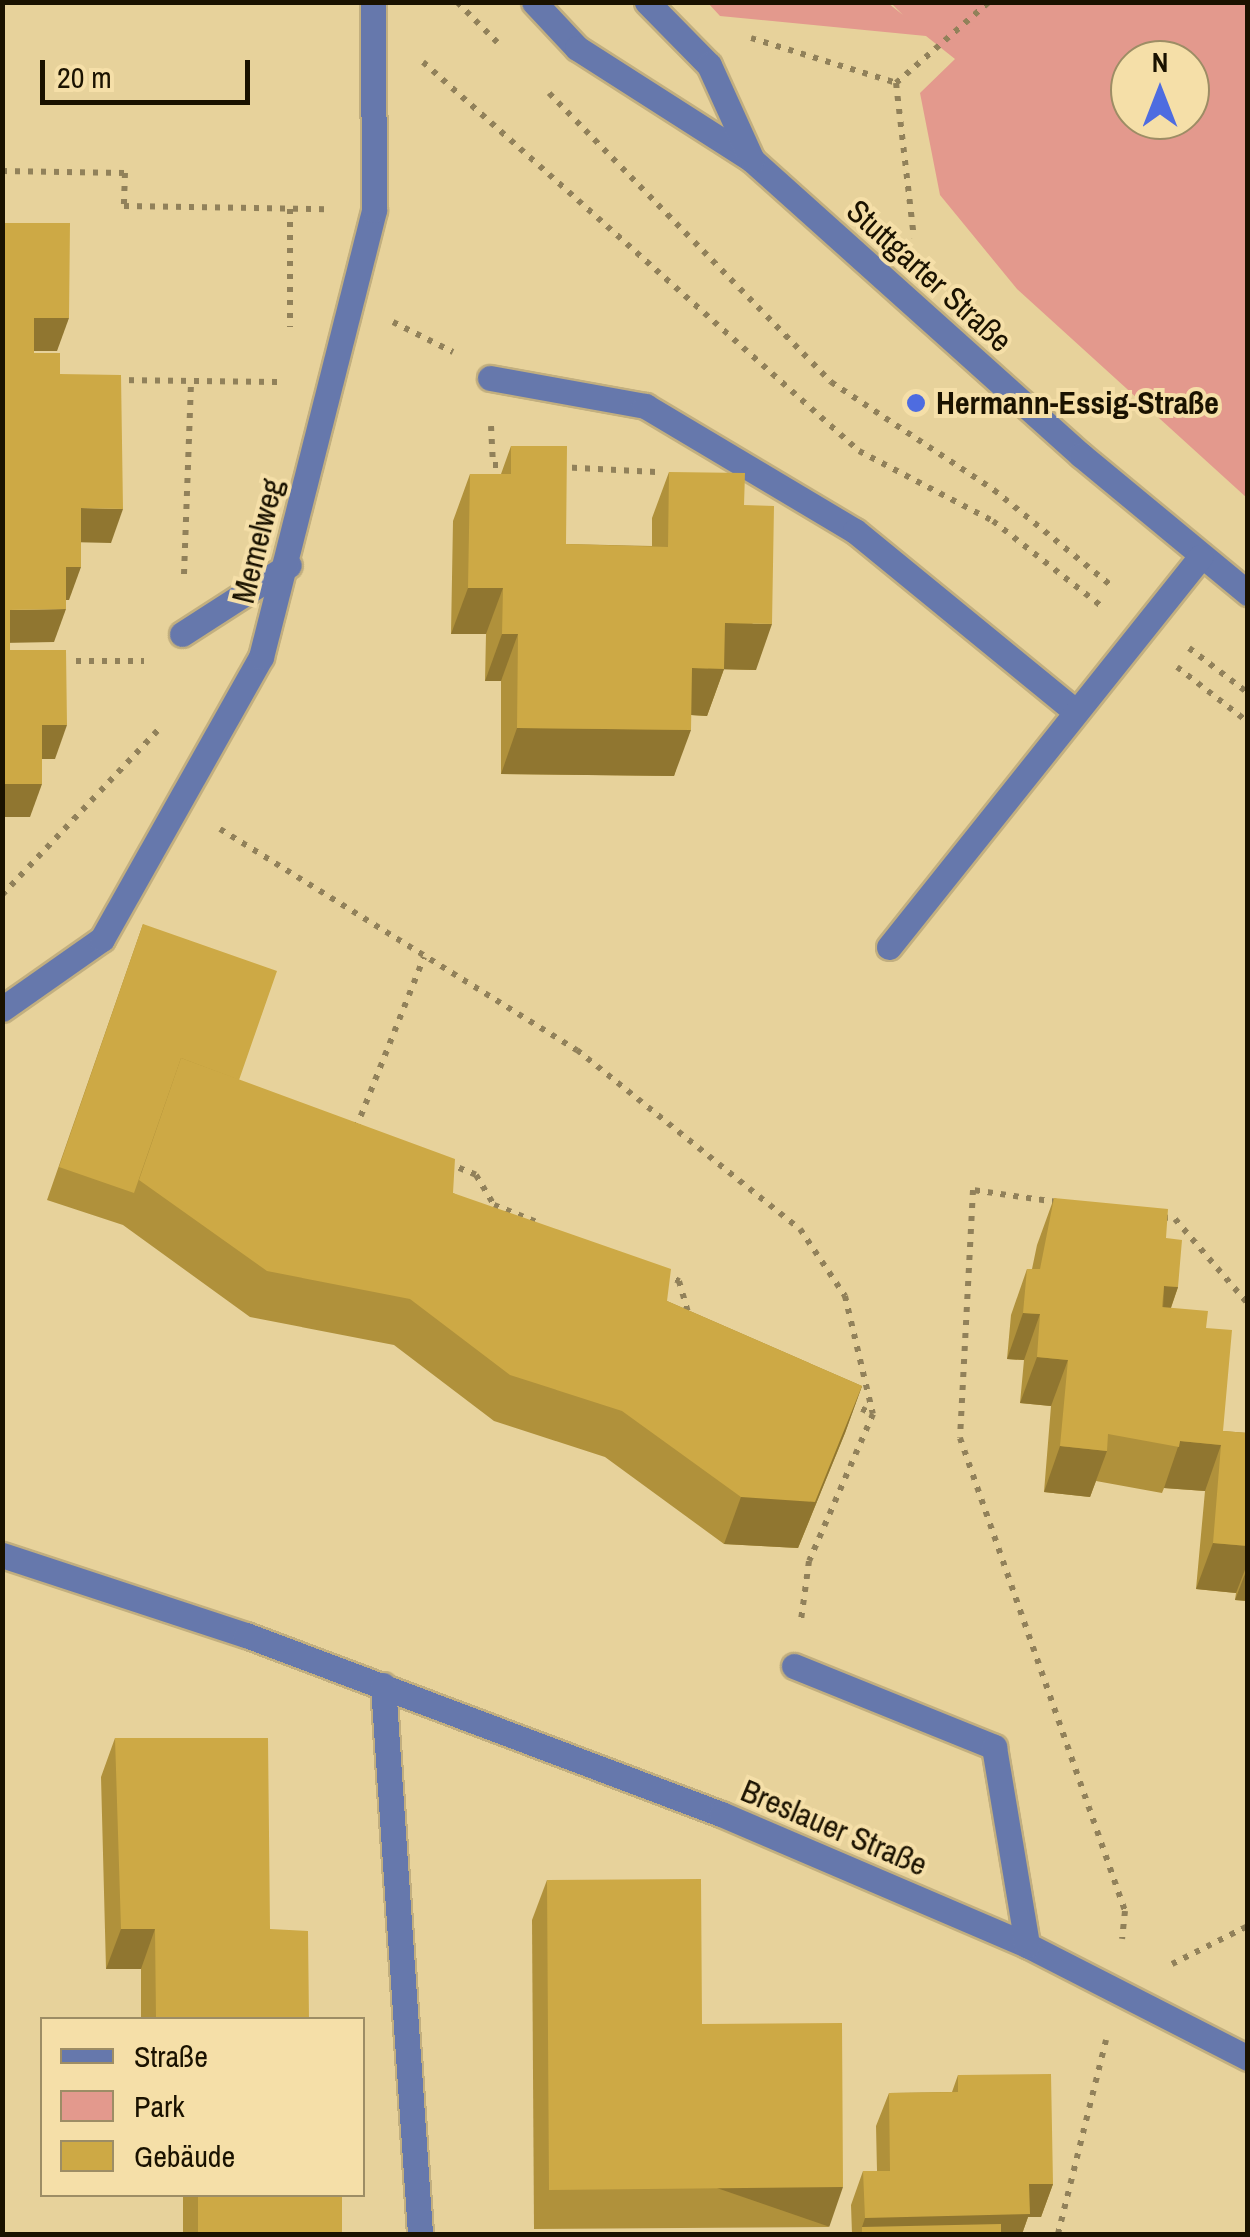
<!DOCTYPE html>
<meta charset="utf-8">
<style>
body{margin:0}
#map{position:relative;width:1250px;height:2237px;overflow:hidden;background:#e7d29b;font-family:"Archivo Narrow",sans-serif}
div>[style]{position:absolute}
[style*='--x']{left:calc(var(--x)*1px);top:calc(var(--y)*1px);width:calc(var(--w)*1px);rotate:calc(var(--a)*1deg)}
.green>*{inset:0;background:#e3998d}
.path>*{height:6px;margin-top:-3px;transform-origin:0;background:repeating-linear-gradient(90deg,#91815a 0 5px,transparent 0 13px)}
.roads{filter:drop-shadow(2px 0 #c2af7f) drop-shadow(-2px 0 #c2af7f) drop-shadow(0 2px #c2af7f) drop-shadow(0 -2px #c2af7f)}
.minor>*{height:25px;margin:-12.5px;padding:0 12.5px;transform-origin:12.5px;border-radius:12.5px;background:#6678ac}
.wall>*{inset:0;background:#b0913b;transform-origin:0 0}
.shaded-wall>*{inset:0;background:#907630;transform-origin:0 0}
.building>*{inset:0;background:#cda945;transform-origin:0 0}
.dots>*{width:28px;height:28px;translate:-50% -50%;box-sizing:border-box;border:5px solid #f5dfa8;border-radius:50%}
span{translate:-50% -50%;white-space:nowrap;text-align:center;line-height:1.15;-webkit-text-stroke:8px #f5dfa8;paint-order:stroke}
.street-label{font-size:32px;color:#1a1200}
.poi-label{font-size:32px;color:#1a1200;font-weight:700}
.left{translate:0 -50%;text-align:left}
.frame{position:absolute;inset:0;border:5px solid #1a1200;pointer-events:none}
.legend{position:absolute;left:40px;top:2017px;width:325px;height:180px;box-sizing:border-box;background:#f5dfa8;border:2px solid #9d8d65;margin:0;padding:12px 18px;list-style:none;font-size:30px;color:#1a1200}
.legend li{display:flex;align-items:center;gap:20px;height:50px}
.legend b{width:50px;border:2px solid #9d8d65}
.north{position:absolute;left:1110px;top:40px;width:100px;height:100px;box-sizing:border-box;background:#f5dfa8;border:2px solid #9d8d65;border-radius:50%;rotate:0deg;font-size:28px;font-weight:700;line-height:40px;text-align:center;color:#1a1200}
.north::after{content:'';display:block;margin:auto;width:35px;height:45px;background:#4e6ce0;clip-path:polygon(50% 0,100% 100%,50% 72%,0 100%)}
.scale{position:absolute;left:40px;top:60px;width:210px;height:45px;box-sizing:border-box;border:5px solid #1a1200;border-top:0;padding-left:12px;font-size:30px;line-height:35px;white-space:nowrap;color:#1a1200;-webkit-text-stroke:8px #f5dfa8;paint-order:stroke}
</style>
<div id="map">
<div class="green">
<i style="clip-path:polygon(evenodd,708px 3px,888px 3px,903px 15px,891px 3px,1247px 3px,1247px 498px,1017px 289px,940px 195px,920px 93px,955px 59px,926px 36px,720px 16px,708px 3px,1130px 60px,1190px 60px,1190px 120px,1130px 120px,1130px 60px)"></i>
</div>
<div class="path">
<i style="--x:457;--y:2;--w:57;--a:45"></i>
<i style="--x:751;--y:38;--w:152;--a:17.2"></i>
<i style="--x:896;--y:83;--w:156;--a:83.4"></i>
<i style="--x:423;--y:62;--w:584;--a:41.74"></i>
<i style="--x:859;--y:451;--w:151;--a:27.6"></i>
<i style="--x:993;--y:521;--w:137;--a:38.2"></i>
<i style="--x:896;--y:83;--w:123;--a:-41.1"></i>
<i style="--x:549;--y:93;--w:404;--a:45.7"></i>
<i style="--x:831;--y:382;--w:196;--a:33.5"></i>
<i style="--x:994;--y:490;--w:154;--a:39.2"></i>
<i style="--x:2;--y:171;--w:123;--a:0.9"></i>
<i style="--x:125;--y:173;--w:33;--a:92"></i>
<i style="--x:124;--y:206;--w:202;--a:0.9"></i>
<i style="--x:290;--y:209;--w:118;--a:90"></i>
<i style="--x:393;--y:322;--w:67;--a:26.6"></i>
<i style="--x:116;--y:380;--w:162;--a:0.7"></i>
<i style="--x:491;--y:426;--w:39;--a:87"></i>
<i style="--x:493;--y:465;--w:18;--a:0"></i>
<i style="--x:559;--y:467;--w:97;--a:3"></i>
<i style="--x:184;--y:574;--w:194;--a:-87.9"></i>
<i style="--x:1189;--y:648;--w:74;--a:37.3"></i>
<i style="--x:76;--y:661;--w:68;--a:0"></i>
<i style="--x:1177;--y:667;--w:90;--a:37.8"></i>
<i style="--x:220;--y:829;--w:420;--a:31.8"></i>
<i style="--x:577;--y:1050;--w:286;--a:38.8"></i>
<i style="--x:800;--y:1229;--w:81;--a:56.1"></i>
<i style="--x:845;--y:1296;--w:121;--a:76.7"></i>
<i style="--x:873;--y:1414;--w:160;--a:113.5"></i>
<i style="--x:809;--y:1561;--w:60;--a:97.7"></i>
<i style="--x:2;--y:895;--w:227;--a:-46.6"></i>
<i style="--x:356;--y:1128;--w:184;--a:-68.3"></i>
<i style="--x:447;--y:1163;--w:31;--a:22"></i>
<i style="--x:476;--y:1175;--w:35;--a:59"></i>
<i style="--x:494;--y:1205;--w:46;--a:21.6"></i>
<i style="--x:1057;--y:1202;--w:85;--a:-171.9"></i>
<i style="--x:973;--y:1190;--w:248;--a:93"></i>
<i style="--x:960;--y:1438;--w:501;--a:70.77"></i>
<i style="--x:1125;--y:1911;--w:28;--a:96"></i>
<i style="--x:1163;--y:1217;--w:12;--a:9"></i>
<i style="--x:1175;--y:1219;--w:112;--a:49.3"></i>
<i style="--x:664;--y:1274;--w:17;--a:25"></i>
<i style="--x:679;--y:1281;--w:35;--a:74"></i>
<i style="--x:850;--y:1403;--w:25;--a:26"></i>
<i style="--x:1172;--y:1964;--w:85;--a:-26.6"></i>
<i style="--x:1058;--y:2234;--w:200;--a:-76.1"></i>
</div>
<div class="roads">
<div class="minor">
<i style="--x:534;--y:2;--w:63;--a:46.9"></i>
<i style="--x:577;--y:48;--w:208;--a:32.6"></i>
<i style="--x:752;--y:160;--w:442;--a:41.9"></i>
<i style="--x:1081;--y:455;--w:217;--a:39.6"></i>
<i style="--x:647;--y:2;--w:88;--a:45.5"></i>
<i style="--x:709;--y:65;--w:104;--a:65.6"></i>
<i style="--x:490;--y:378;--w:158;--a:10.2"></i>
<i style="--x:645;--y:406;--w:244;--a:30.8"></i>
<i style="--x:855;--y:531;--w:283;--a:39.3"></i>
<i style="--x:182;--y:634;--w:127;--a:-32.8"></i>
<i style="--x:889;--y:947;--w:499;--a:-51.4"></i>
<i style="--x:2;--y:1009;--w:122;--a:-35"></i>
<i style="--x:102;--y:939;--w:324;--a:-60.6"></i>
<i style="--x:261;--y:657;--w:461;--a:-75.8"></i>
<i style="--x:374;--y:210;--w:208;--a:-90.3"></i>
<i style="--x:2;--y:1555;--w:257;--a:18.2"></i>
<i style="--x:246;--y:1635;--w:508;--a:20.65"></i>
<i style="--x:721;--y:1814;--w:333;--a:23.2"></i>
<i style="--x:1027;--y:1945;--w:248;--a:27.1"></i>
<i style="--x:794;--y:1666;--w:216;--a:22"></i>
<i style="--x:994;--y:1747;--w:201;--a:80.5"></i>
<i style="--x:383;--y:1685;--w:550;--a:86.14"></i>
</div>
</div>
<div class="wall">
<i style="clip-path:polygon(511px 446px,566px 544px,652px 546px,652px 518px,669px 472px,744px 505px,756px 670px,724px 669px,707px 716px,691px 715px,674px 776px,501px 774px,501px 681px,485px 681px,486px 634px,451px 634px,453px 521px,470px 474px,501px 474px)"></i>
<i style="clip-path:polygon(143px 924px,239px 1080px,453px 1193px,667px 1301px,862px 1386px,845px 1433px,798px 1548px,724px 1544px,605px 1457px,494px 1421px,394px 1345px,250px 1317px,123px 1225px,47px 1200px)"></i>
<i style="clip-path:polygon(1054px 1198px,1166px 1238px,1178px 1287px,1171px 1308px,1206px 1328px,1223px 1431px,1248px 1433px,1248px 1601px,1235px 1600px,1236px 1593px,1196px 1589px,1205px 1491px,1164px 1488px,1162px 1493px,1096px 1481px,1090px 1497px,1044px 1492px,1051px 1406px,1020px 1403px,1024px 1360px,1007px 1359px,1011px 1315px,1027px 1269px,1032px 1269px,1037px 1245px)"></i>
<i style="clip-path:polygon(115px 1738px,270px 1929px,309px 2020px,141px 2020px,141px 1969px,106px 1969px,101px 1777px)"></i>
<i style="clip-path:polygon(547px 1880px,702px 2024px,829px 2227px,534px 2229px,532px 1920px)"></i>
<i style="clip-path:polygon(958px 2075px,1053px 2184px,1041px 2217px,1028px 2217px,1022px 2234px,852px 2234px,851px 2205px,863px 2171px,877px 2171px,876px 2126px,889px 2093px,952px 2092px)"></i>
<i style="left:183px;top:2194px;width:159px;height:40px"></i>
</div>
<div class="shaded-wall">
<i style="clip-path:polygon(34px 318px,69px 318px,57px 351px,22px 351px)"></i>
<i style="clip-path:polygon(81px 508px,123px 509px,111px 543px,69px 542px)"></i>
<i style="clip-path:polygon(66px 567px,81px 567px,69px 600px,54px 600px)"></i>
<i style="clip-path:polygon(468px 588px,503px 588px,486px 634px,451px 634px)"></i>
<i style="clip-path:polygon(66px 609px,54px 642px,2px 643px,10px 610px)"></i>
<i style="clip-path:polygon(725px 623px,772px 624px,756px 670px,708px 669px)"></i>
<i style="clip-path:polygon(502px 634px,518px 634px,501px 681px,485px 681px)"></i>
<i style="clip-path:polygon(692px 668px,724px 669px,707px 716px,675px 714px)"></i>
<i style="clip-path:polygon(42px 725px,67px 725px,55px 759px,30px 759px)"></i>
<i style="clip-path:polygon(517px 728px,691px 730px,674px 776px,501px 774px)"></i>
<i style="clip-path:polygon(2px 784px,42px 784px,30px 817px,2px 817px)"></i>
<i style="clip-path:polygon(1164px 1286px,1178px 1287px,1162px 1333px)"></i>
<i style="clip-path:polygon(1023px 1313px,1040px 1314px,1024px 1360px,1007px 1359px)"></i>
<i style="clip-path:polygon(1037px 1357px,1068px 1360px,1051px 1406px,1020px 1403px)"></i>
<i style="clip-path:polygon(862px 1386px,845px 1433px,798px 1548px,724px 1544px,741px 1497px)"></i>
<i style="clip-path:polygon(1180px 1441px,1221px 1445px,1205px 1491px,1164px 1488px)"></i>
<i style="clip-path:polygon(1060px 1446px,1107px 1451px,1090px 1497px,1044px 1492px)"></i>
<i style="clip-path:polygon(1213px 1543px,1248px 1546px,1248px 1562px,1236px 1593px,1196px 1589px)"></i>
<i style="clip-path:polygon(1248px 1566px,1248px 1601px,1235px 1600px)"></i>
<i style="clip-path:polygon(121px 1929px,155px 1929px,141px 1969px,106px 1969px)"></i>
<i style="clip-path:polygon(1029px 2184px,1053px 2184px,1041px 2217px,1028px 2217px,1022px 2234px,862px 2234px,862px 2227px,865px 2218px)"></i>
<i style="left:843px;top:2187px;width:42px;height:294px;rotate:109deg"></i>
</div>
<div class="building">
<i style="clip-path:polygon(2px 223px,70px 223px,69px 318px,34px 318px,34px 353px,60px 353px,60px 374px,121px 375px,123px 509px,81px 508px,81px 567px,66px 567px,66px 609px,10px 610px,10px 650px,66px 650px,67px 725px,42px 725px,42px 784px,2px 784px)"></i>
<i style="clip-path:polygon(511px 446px,567px 446px,566px 544px,668px 547px,669px 472px,745px 473px,744px 505px,774px 506px,772px 624px,725px 623px,724px 669px,692px 668px,691px 730px,517px 728px,518px 634px,502px 634px,503px 588px,468px 588px,470px 474px,511px 474px)"></i>
<i style="clip-path:polygon(143px 924px,277px 971px,239px 1080px,181px 1058px,134px 1193px,59px 1167px)"></i>
<i style="clip-path:polygon(181px 1058px,455px 1159px,453px 1193px,671px 1269px,667px 1301px,862px 1386px,815px 1502px,741px 1497px,622px 1411px,510px 1375px,410px 1299px,267px 1271px,139px 1180px)"></i>
<i style="clip-path:polygon(1054px 1198px,1168px 1209px,1166px 1238px,1182px 1240px,1178px 1287px,1164px 1286px,1162px 1307px,1208px 1311px,1206px 1328px,1232px 1330px,1223px 1431px,1248px 1433px,1248px 1546px,1213px 1543px,1221px 1445px,1180px 1441px,1179px 1447px,1108px 1434px,1107px 1451px,1060px 1446px,1068px 1360px,1037px 1357px,1040px 1314px,1023px 1313px,1027px 1269px,1040px 1269px)"></i>
<i style="clip-path:polygon(115px 1738px,268px 1738px,270px 1929px,308px 1931px,309px 2020px,156px 2020px,155px 1929px,121px 1929px)"></i>
<i style="clip-path:polygon(701px 1879px,702px 2024px,842px 2023px,843px 2187px,549px 2190px,547px 1880px)"></i>
<i style="clip-path:polygon(1051px 2074px,1053px 2184px,1029px 2184px,1030px 2214px,865px 2218px,863px 2171px,890px 2171px,889px 2093px,958px 2092px,958px 2075px)"></i>
<i style="left:198px;top:2194px;width:144px;height:40px"></i>
<i style="clip-path:polygon(1001px 2224px,1001px 2234px,862px 2234px,862px 2227px)"></i>
</div>
<div class="dots">
<i style="left:916px;top:403px;background:#4e6ce0"></i>
</div>
<div class="street-label">
<span style="left:929px;top:276px;rotate:42deg">Stuttgarter Straße</span>
<span style="left:258px;top:541px;rotate:-76deg">Memelweg</span>
<span style="left:834px;top:1828px;rotate:23deg">Breslauer Straße</span>
</div>
<div class="poi-label">
<span class="left" style="left:936px;top:403px">Hermann-Essig-Straße</span>
</div>
<div class="frame"></div>
<ul class="legend">
<li><b style="height:12px;background:#6678ac"></b>Straße</li>
<li><b style="height:28px;background:#e3998d"></b>Park</li>
<li><b style="height:28px;background:#cda945"></b>Gebäude</li>
</ul>
<div class="north">N</div>
<div class="scale">20 m</div>
</div>
